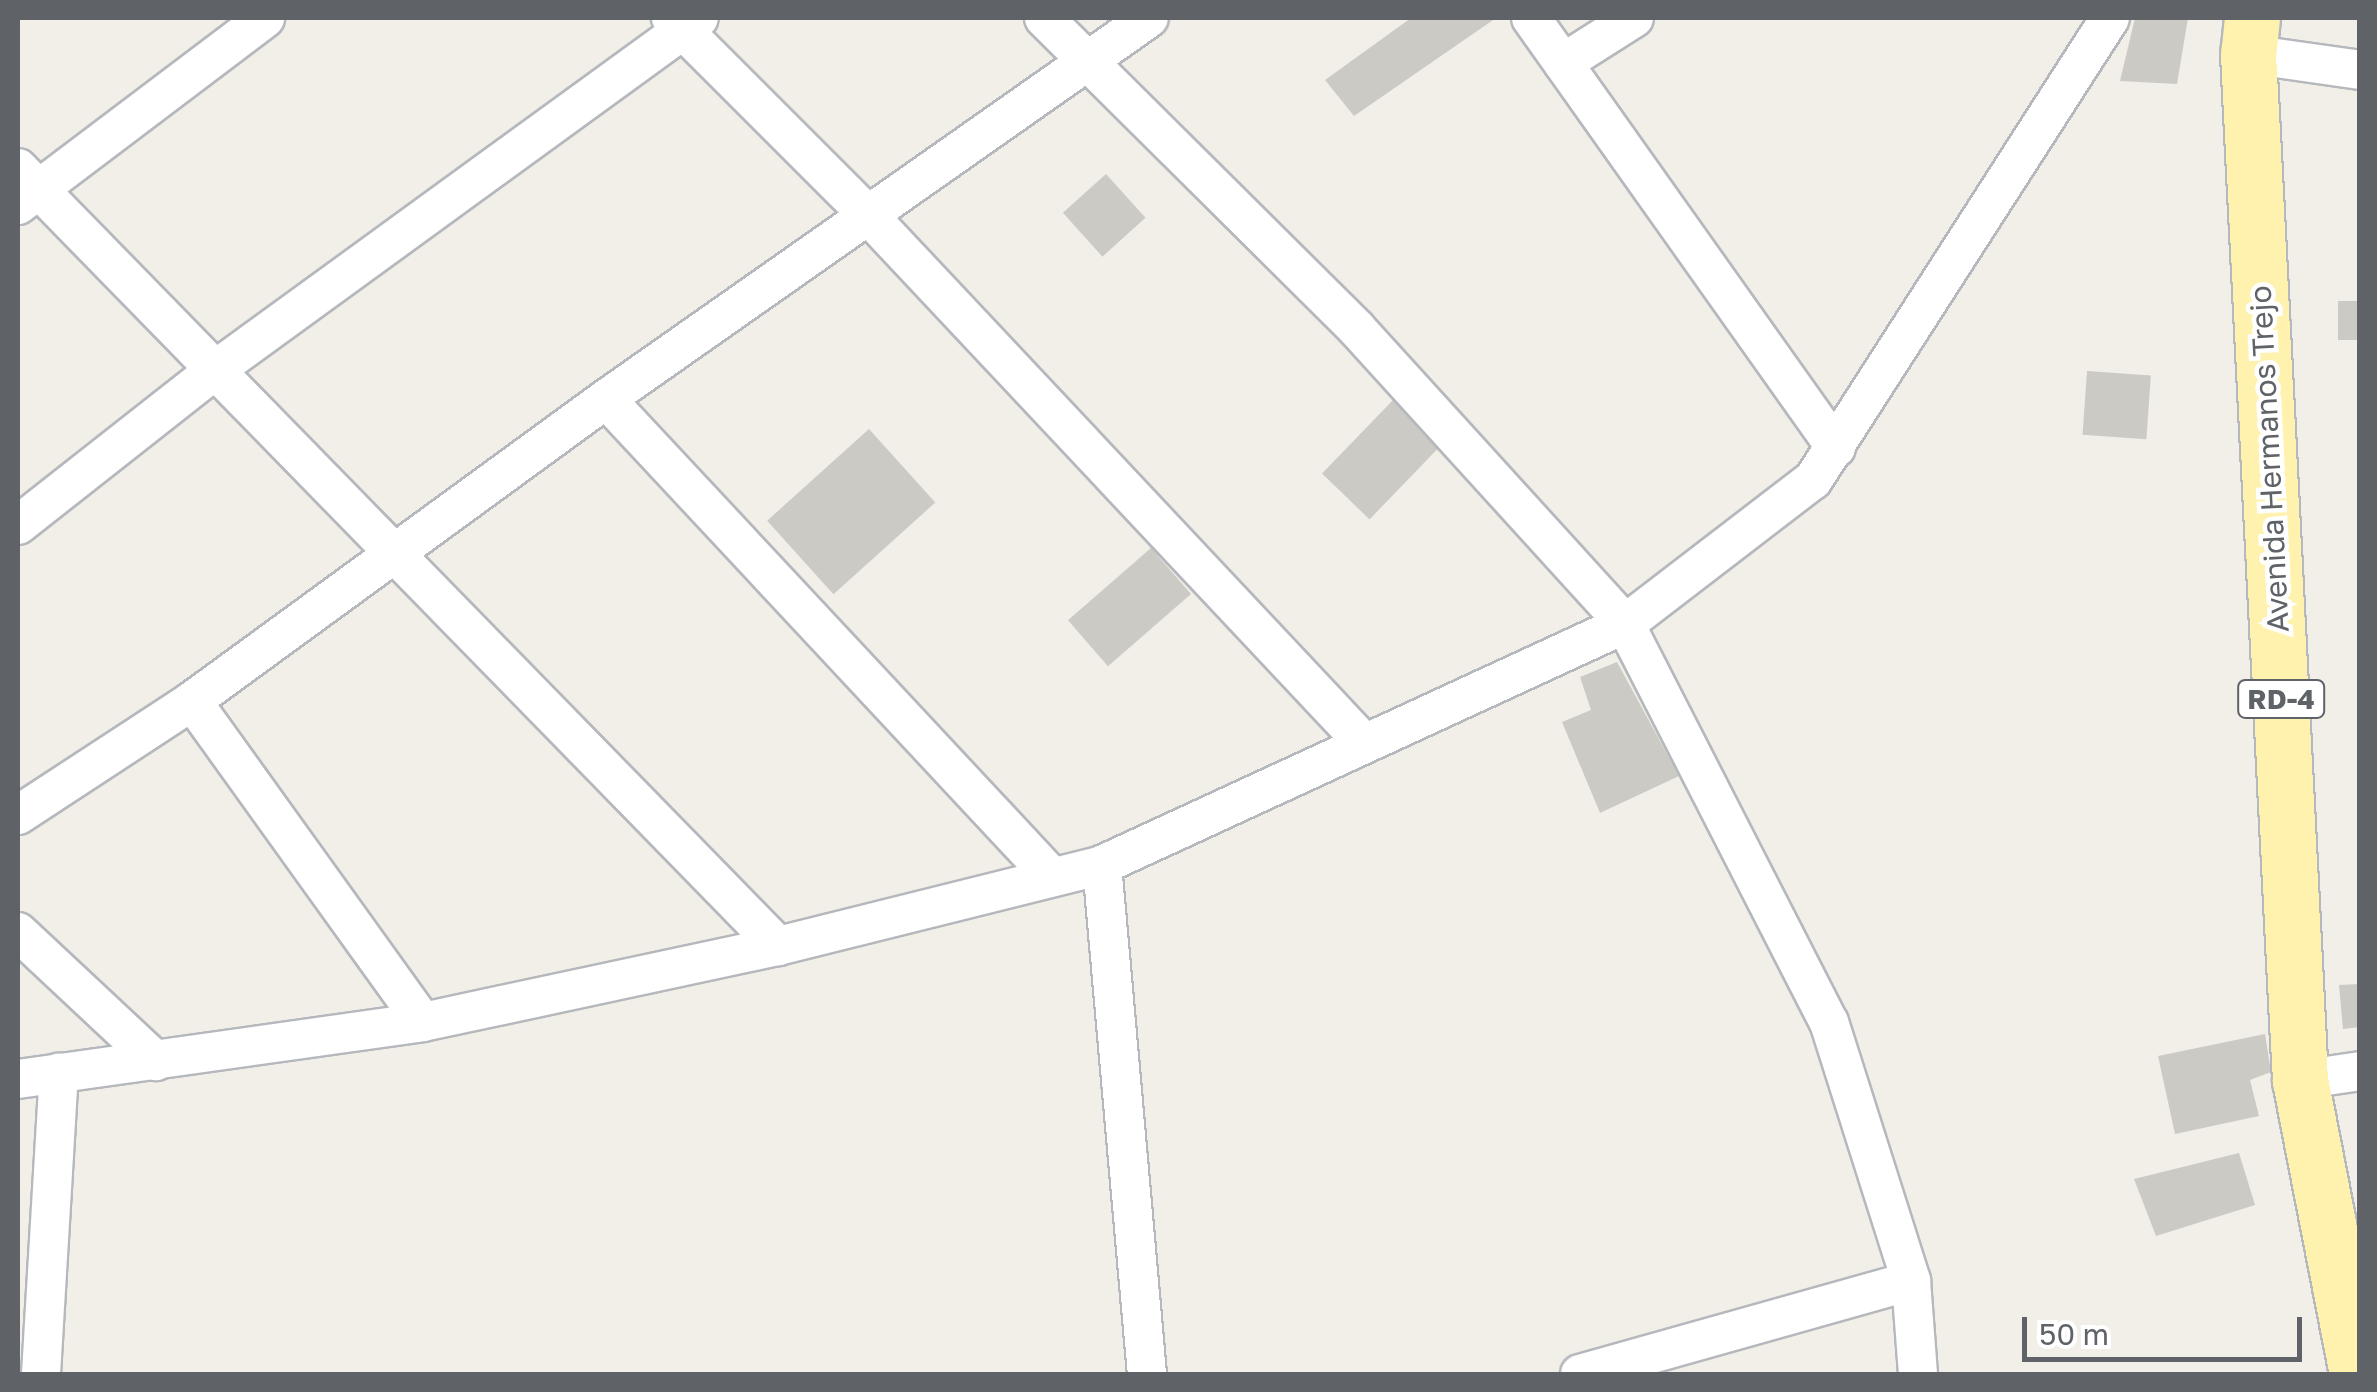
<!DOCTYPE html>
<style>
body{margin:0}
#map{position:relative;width:2377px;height:1392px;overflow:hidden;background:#f1efe8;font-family:"Golos Text",sans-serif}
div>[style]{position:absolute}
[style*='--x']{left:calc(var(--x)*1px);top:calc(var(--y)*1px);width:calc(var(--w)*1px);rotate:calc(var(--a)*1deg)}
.building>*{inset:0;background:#cccac5;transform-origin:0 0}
.roads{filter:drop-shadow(2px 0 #b5b8bc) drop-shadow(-2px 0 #b5b8bc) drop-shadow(0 2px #b5b8bc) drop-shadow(0 -2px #b5b8bc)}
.minor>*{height:38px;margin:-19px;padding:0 19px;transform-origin:19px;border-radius:19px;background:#fff}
.primary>*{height:55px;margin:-27.5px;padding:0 27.5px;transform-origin:27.5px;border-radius:27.5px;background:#fff2af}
span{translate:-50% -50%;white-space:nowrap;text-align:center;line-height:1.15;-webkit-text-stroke:9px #fff;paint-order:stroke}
.shield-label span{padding:2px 8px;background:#fff;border:2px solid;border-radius:8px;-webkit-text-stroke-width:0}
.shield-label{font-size:28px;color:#5f6368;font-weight:700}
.street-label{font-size:30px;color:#5f6368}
.frame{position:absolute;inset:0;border:20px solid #5f6368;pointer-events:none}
.scale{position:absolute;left:2022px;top:1317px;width:280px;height:45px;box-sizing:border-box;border:5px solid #5f6368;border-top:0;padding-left:12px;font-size:30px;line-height:35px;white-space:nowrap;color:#5f6368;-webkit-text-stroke:8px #fff;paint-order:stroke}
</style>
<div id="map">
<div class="building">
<i style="clip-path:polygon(1411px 18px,1496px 18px,1354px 116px,1325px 80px)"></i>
<i style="clip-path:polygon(2135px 18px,2188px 18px,2177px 84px,2120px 81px)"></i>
<i style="left:1106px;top:174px;width:59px;height:58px;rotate:48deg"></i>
<i style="left:2338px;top:301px;width:22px;height:39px"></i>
<i style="left:2087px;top:371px;width:64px;height:64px;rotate:4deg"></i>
<i style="left:1395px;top:398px;width:66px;height:105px;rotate:44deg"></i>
<i style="left:869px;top:429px;width:99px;height:137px;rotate:48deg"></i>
<i style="left:1151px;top:548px;width:61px;height:110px;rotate:49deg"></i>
<i style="clip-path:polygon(1617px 662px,1679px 776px,1600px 813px,1562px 722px,1591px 710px,1580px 677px)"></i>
<i style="clip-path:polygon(2360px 984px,2360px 1027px,2343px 1029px,2339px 985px)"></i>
<i style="clip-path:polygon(2265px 1034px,2271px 1072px,2250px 1080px,2259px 1116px,2175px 1134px,2158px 1056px)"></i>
<i style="clip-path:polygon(2239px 1153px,2255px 1205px,2156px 1236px,2134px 1179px)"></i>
</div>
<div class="roads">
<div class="minor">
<i style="--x:671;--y:18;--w:280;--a:45"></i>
<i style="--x:869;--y:216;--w:720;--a:46.8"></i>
<i style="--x:1044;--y:18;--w:441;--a:44.8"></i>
<i style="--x:1357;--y:329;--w:399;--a:47.7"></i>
<i style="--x:1625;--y:624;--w:447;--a:62.9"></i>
<i style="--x:1829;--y:1022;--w:272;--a:72.4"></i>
<i style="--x:1911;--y:1281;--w:93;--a:85.7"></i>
<i style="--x:1531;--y:18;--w:527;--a:54.65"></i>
<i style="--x:2248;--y:54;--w:113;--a:8.1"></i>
<i style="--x:1563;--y:63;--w:84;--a:-32.4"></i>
<i style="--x:18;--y:168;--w:1088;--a:45.67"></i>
<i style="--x:18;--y:205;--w:310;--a:-37.1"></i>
<i style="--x:606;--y:399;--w:654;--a:46.98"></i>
<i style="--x:18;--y:525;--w:246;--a:-38.2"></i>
<i style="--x:211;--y:373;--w:603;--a:-36.03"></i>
<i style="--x:192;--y:701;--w:395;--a:54.3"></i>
<i style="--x:18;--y:815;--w:208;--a:-33.2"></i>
<i style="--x:192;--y:701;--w:512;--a:-36.11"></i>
<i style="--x:606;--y:399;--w:663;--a:-35.06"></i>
<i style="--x:1102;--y:865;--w:511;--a:84.95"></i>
<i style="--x:18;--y:932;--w:189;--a:43.1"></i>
<i style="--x:18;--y:1079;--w:409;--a:-8"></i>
<i style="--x:423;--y:1022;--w:363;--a:-12.1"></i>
<i style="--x:778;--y:946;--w:334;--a:-14"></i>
<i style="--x:1102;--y:865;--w:576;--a:-24.74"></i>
<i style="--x:1625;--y:624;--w:237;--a:-37.5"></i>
<i style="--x:1813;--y:480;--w:549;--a:-57.26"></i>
<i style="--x:2300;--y:1080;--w:61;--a:-8.5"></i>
<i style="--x:41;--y:1374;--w:302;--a:-86.6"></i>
<i style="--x:1580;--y:1374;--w:344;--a:-15.7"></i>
</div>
<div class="primary">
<i style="--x:2252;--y:18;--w:36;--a:96"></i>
<i style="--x:2248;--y:54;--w:1027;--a:87.1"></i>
<i style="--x:2300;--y:1080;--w:299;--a:79"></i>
</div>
</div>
<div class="shield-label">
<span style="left:2281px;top:699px">RD-4</span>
</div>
<div class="street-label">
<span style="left:2269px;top:459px;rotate:-93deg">Avenida Hermanos Trejo</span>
</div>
<div class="frame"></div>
<div class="scale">50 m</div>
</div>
